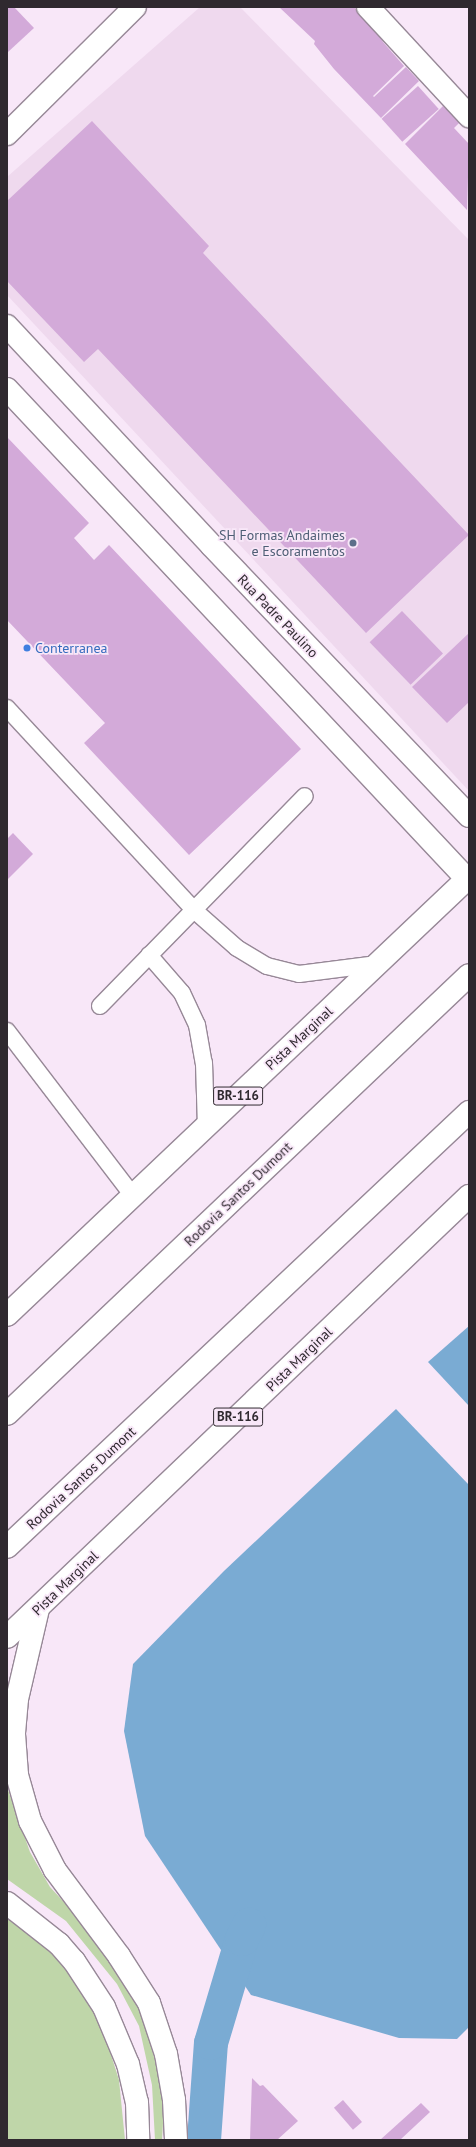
<!DOCTYPE html>
<style>
body{margin:0}
#map{position:relative;width:476px;height:2147px;overflow:hidden;background:#f8e7f8;font-family:"PT Sans",sans-serif}
div>[style]{position:absolute}
[style*='--x']{left:calc(var(--x)*1px);top:calc(var(--y)*1px);width:calc(var(--w)*1px);rotate:calc(var(--a)*1deg)}
.built>*{inset:0;background:#efd9ee}
.green>*{inset:0;background:#bfd6a9}
.water>*{inset:0;background:#7aabd3}
.canal>*{height:34px;margin:-17px;padding:0 17px;transform-origin:17px;border-radius:17px;background:#7aabd3}
.building>*{inset:0;background:#d3aad9;transform-origin:0 0}
.roads{filter:drop-shadow(1px 0 #978897) drop-shadow(-1px 0 #978897) drop-shadow(0 1px #978897) drop-shadow(0 -1px #978897)}
.lane>*{height:16px;margin:-8px;padding:0 8px;transform-origin:8px;border-radius:8px;background:#fff}
.street>*{height:22px;margin:-11px;padding:0 11px;transform-origin:11px;border-radius:11px;background:#fff}
.primary>*{height:22px;margin:-11px;padding:0 11px;transform-origin:11px;border-radius:11px;background:#fff}
.highway>*{height:22px;margin:-11px;padding:0 11px;transform-origin:11px;border-radius:11px;background:#fff}
.dots>*{width:11px;height:11px;translate:-50% -50%;box-sizing:border-box;border:2px solid #f8e7f8;border-radius:50%}
span{translate:-50% -50%;white-space:nowrap;text-align:center;line-height:1.15;-webkit-text-stroke:3.5px #f8e7f8;paint-order:stroke}
.shield-label span{padding:1px 3px;background:#f8e7f8;border:1px solid;border-radius:3px;-webkit-text-stroke-width:0}
.shield-label{font-size:13px;color:#2f292f;font-weight:700}
.service-label{font-size:14px;color:#4e5e75}
.right{translate:-100% -50%;text-align:right}
.street-label{font-size:14px;color:#2f292f}
.shop-label{font-size:14px;color:#366cbe}
.left{translate:0 -50%;text-align:left}
.frame{position:absolute;inset:0;border:8px solid #2f292f;pointer-events:none}
</style>
<div id="map">
<div class="built">
<i style="clip-path:polygon(200px 7px,240px 7px,469px 240px,469px 791px,7px 295px,7px 177px)"></i>
</div>
<div class="green">
<i style="clip-path:polygon(7px 1787px,30px 1852px,50px 1887px,88px 1928px,121px 1970px,143px 2018px,160px 2078px,164px 2106px,162px 2140px,155px 2140px,152px 2085px,139px 2026px,117px 1984px,66px 1921px,7px 1879px)"></i>
<i style="clip-path:polygon(7px 1916px,59px 1956px,79px 1980px,102px 2026px,119px 2080px,125px 2140px,7px 2140px)"></i>
</div>
<div class="water">
<i style="clip-path:polygon(469px 1326px,469px 1406px,428px 1362px)"></i>
<i style="clip-path:polygon(396px 1409px,469px 1485px,469px 2027px,457px 2039px,399px 2038px,251px 1995px,145px 1836px,124px 1731px,133px 1664px,224px 1571px)"></i>
</div>
<div class="canal">
<i style="--x:204;--y:2140;--w:97;--a:-85.9"></i>
<i style="--x:211;--y:2043;--w:109;--a:-73.4"></i>
<i style="--x:242;--y:1939;--w:16;--a:-63"></i>
</div>
<div class="building">
<i style="clip-path:polygon(7px 7px,14px 7px,34px 28px,8px 52px)"></i>
<i style="clip-path:polygon(279px 7px,354px 7px,375px 29px,383px 42px,404px 66px,373px 96px,374px 97px,406px 67px,419px 81px,381px 118px,334px 69px,314px 44px,315px 41px)"></i>
<i style="left:418px;top:86px;width:31px;height:49px;rotate:48deg"></i>
<i style="clip-path:polygon(443px 106px,460px 122px,454px 128px,469px 144px,467px 210px,405px 144px)"></i>
<i style="clip-path:polygon(92px 121px,209px 246px,203px 253px,469px 535px,366px 633px,98px 349px,84px 362px,7px 281px,7px 201px)"></i>
<i style="clip-path:polygon(7px 437px,89px 523px,74px 538px,94px 560px,109px 545px,301px 749px,189px 855px,84px 743px,105px 723px,7px 620px)"></i>
<i style="left:402px;top:611px;width:59px;height:45px;rotate:46deg"></i>
<i style="clip-path:polygon(469px 633px,469px 702px,447px 723px,412px 687px)"></i>
<i style="clip-path:polygon(13px 833px,33px 854px,7px 880px,7px 839px)"></i>
<i style="clip-path:polygon(252px 2078px,260px 2086px,263px 2085px,298px 2121px,277px 2140px,250px 2140px)"></i>
<i style="left:343px;top:2100px;width:29px;height:12px;rotate:49deg"></i>
<i style="clip-path:polygon(421px 2103px,430px 2112px,400px 2140px,380px 2140px)"></i>
</div>
<div class="roads">
<div class="lane">
<i style="--x:7;--y:708;--w:275;--a:47.2"></i>
<i style="--x:194;--y:910;--w:57;--a:41.5"></i>
<i style="--x:237;--y:948;--w:35;--a:31"></i>
<i style="--x:267;--y:966;--w:33;--a:14"></i>
<i style="--x:299;--y:974;--w:79;--a:-7.3"></i>
<i style="--x:149;--y:955;--w:50;--a:49"></i>
<i style="--x:182;--y:993;--w:35;--a:65"></i>
<i style="--x:197;--y:1025;--w:39;--a:80"></i>
<i style="--x:204;--y:1063;--w:63;--a:88.2"></i>
<i style="--x:100;--y:1006;--w:293;--a:-45.7"></i>
<i style="--x:7;--y:1031;--w:208;--a:52.6"></i>
</div>
<div class="street">
<i style="--x:368;--y:7;--w:149;--a:47.2"></i>
<i style="--x:7;--y:134;--w:180;--a:-44.8"></i>
<i style="--x:7;--y:326;--w:299;--a:47"></i>
<i style="--x:211;--y:545;--w:374;--a:46.4"></i>
<i style="--x:7;--y:389;--w:672;--a:46.81"></i>
</div>
<div class="primary">
<i style="--x:7;--y:1315;--w:637;--a:-43.47"></i>
<i style="--x:38;--y:1609;--w:92;--a:103.1"></i>
<i style="--x:17;--y:1699;--w:35;--a:95"></i>
<i style="--x:14;--y:1734;--w:41;--a:85.8"></i>
<i style="--x:17;--y:1775;--w:48;--a:74.2"></i>
<i style="--x:30;--y:1821;--w:55;--a:63"></i>
<i style="--x:55;--y:1870;--w:107;--a:53.3"></i>
<i style="--x:119;--y:1956;--w:56;--a:57.4"></i>
<i style="--x:149;--y:2003;--w:54;--a:71.6"></i>
<i style="--x:166;--y:2054;--w:47;--a:80.1"></i>
<i style="--x:174;--y:2100;--w:40;--a:87.1"></i>
<i style="--x:7;--y:1637;--w:639;--a:-43.67"></i>
<i style="--x:7;--y:1903;--w:66;--a:38.3"></i>
<i style="--x:59;--y:1944;--w:23;--a:49"></i>
<i style="--x:74;--y:1961;--w:55;--a:56.9"></i>
<i style="--x:104;--y:2007;--w:62;--a:67.2"></i>
<i style="--x:128;--y:2064;--w:39;--a:77"></i>
<i style="--x:137;--y:2102;--w:38;--a:88"></i>
</div>
<div class="highway">
<i style="--x:7;--y:1414;--w:637;--a:-43.54"></i>
<i style="--x:7;--y:1547;--w:635;--a:-43.28"></i>
</div>
</div>
<div class="dots">
<i style="left:353px;top:543px;background:#5c6f8a"></i>
<i style="left:27px;top:648px;background:#3f7fe0"></i>
</div>
<div class="shield-label">
<span style="left:238px;top:1096px">BR-116</span>
<span style="left:238px;top:1417px">BR-116</span>
</div>
<div class="service-label">
<span class="right" style="left:345px;top:543px">SH Formas Andaimes<br>e Escoramentos</span>
</div>
<div class="street-label">
<span style="left:278px;top:616px;rotate:46deg">Rua Padre Paulino</span>
<span style="left:299px;top:1038px;rotate:-43deg">Pista Marginal</span>
<span style="left:238px;top:1194px;rotate:-44deg">Rodovia Santos Dumont</span>
<span style="left:299px;top:1359px;rotate:-44deg">Pista Marginal</span>
<span style="left:81px;top:1478px;rotate:-43deg">Rodovia Santos Dumont</span>
<span style="left:65px;top:1583px;rotate:-44deg">Pista Marginal</span>
</div>
<div class="shop-label">
<span class="left" style="left:35px;top:648px">Conterranea</span>
</div>
<div class="frame"></div>
</div>
